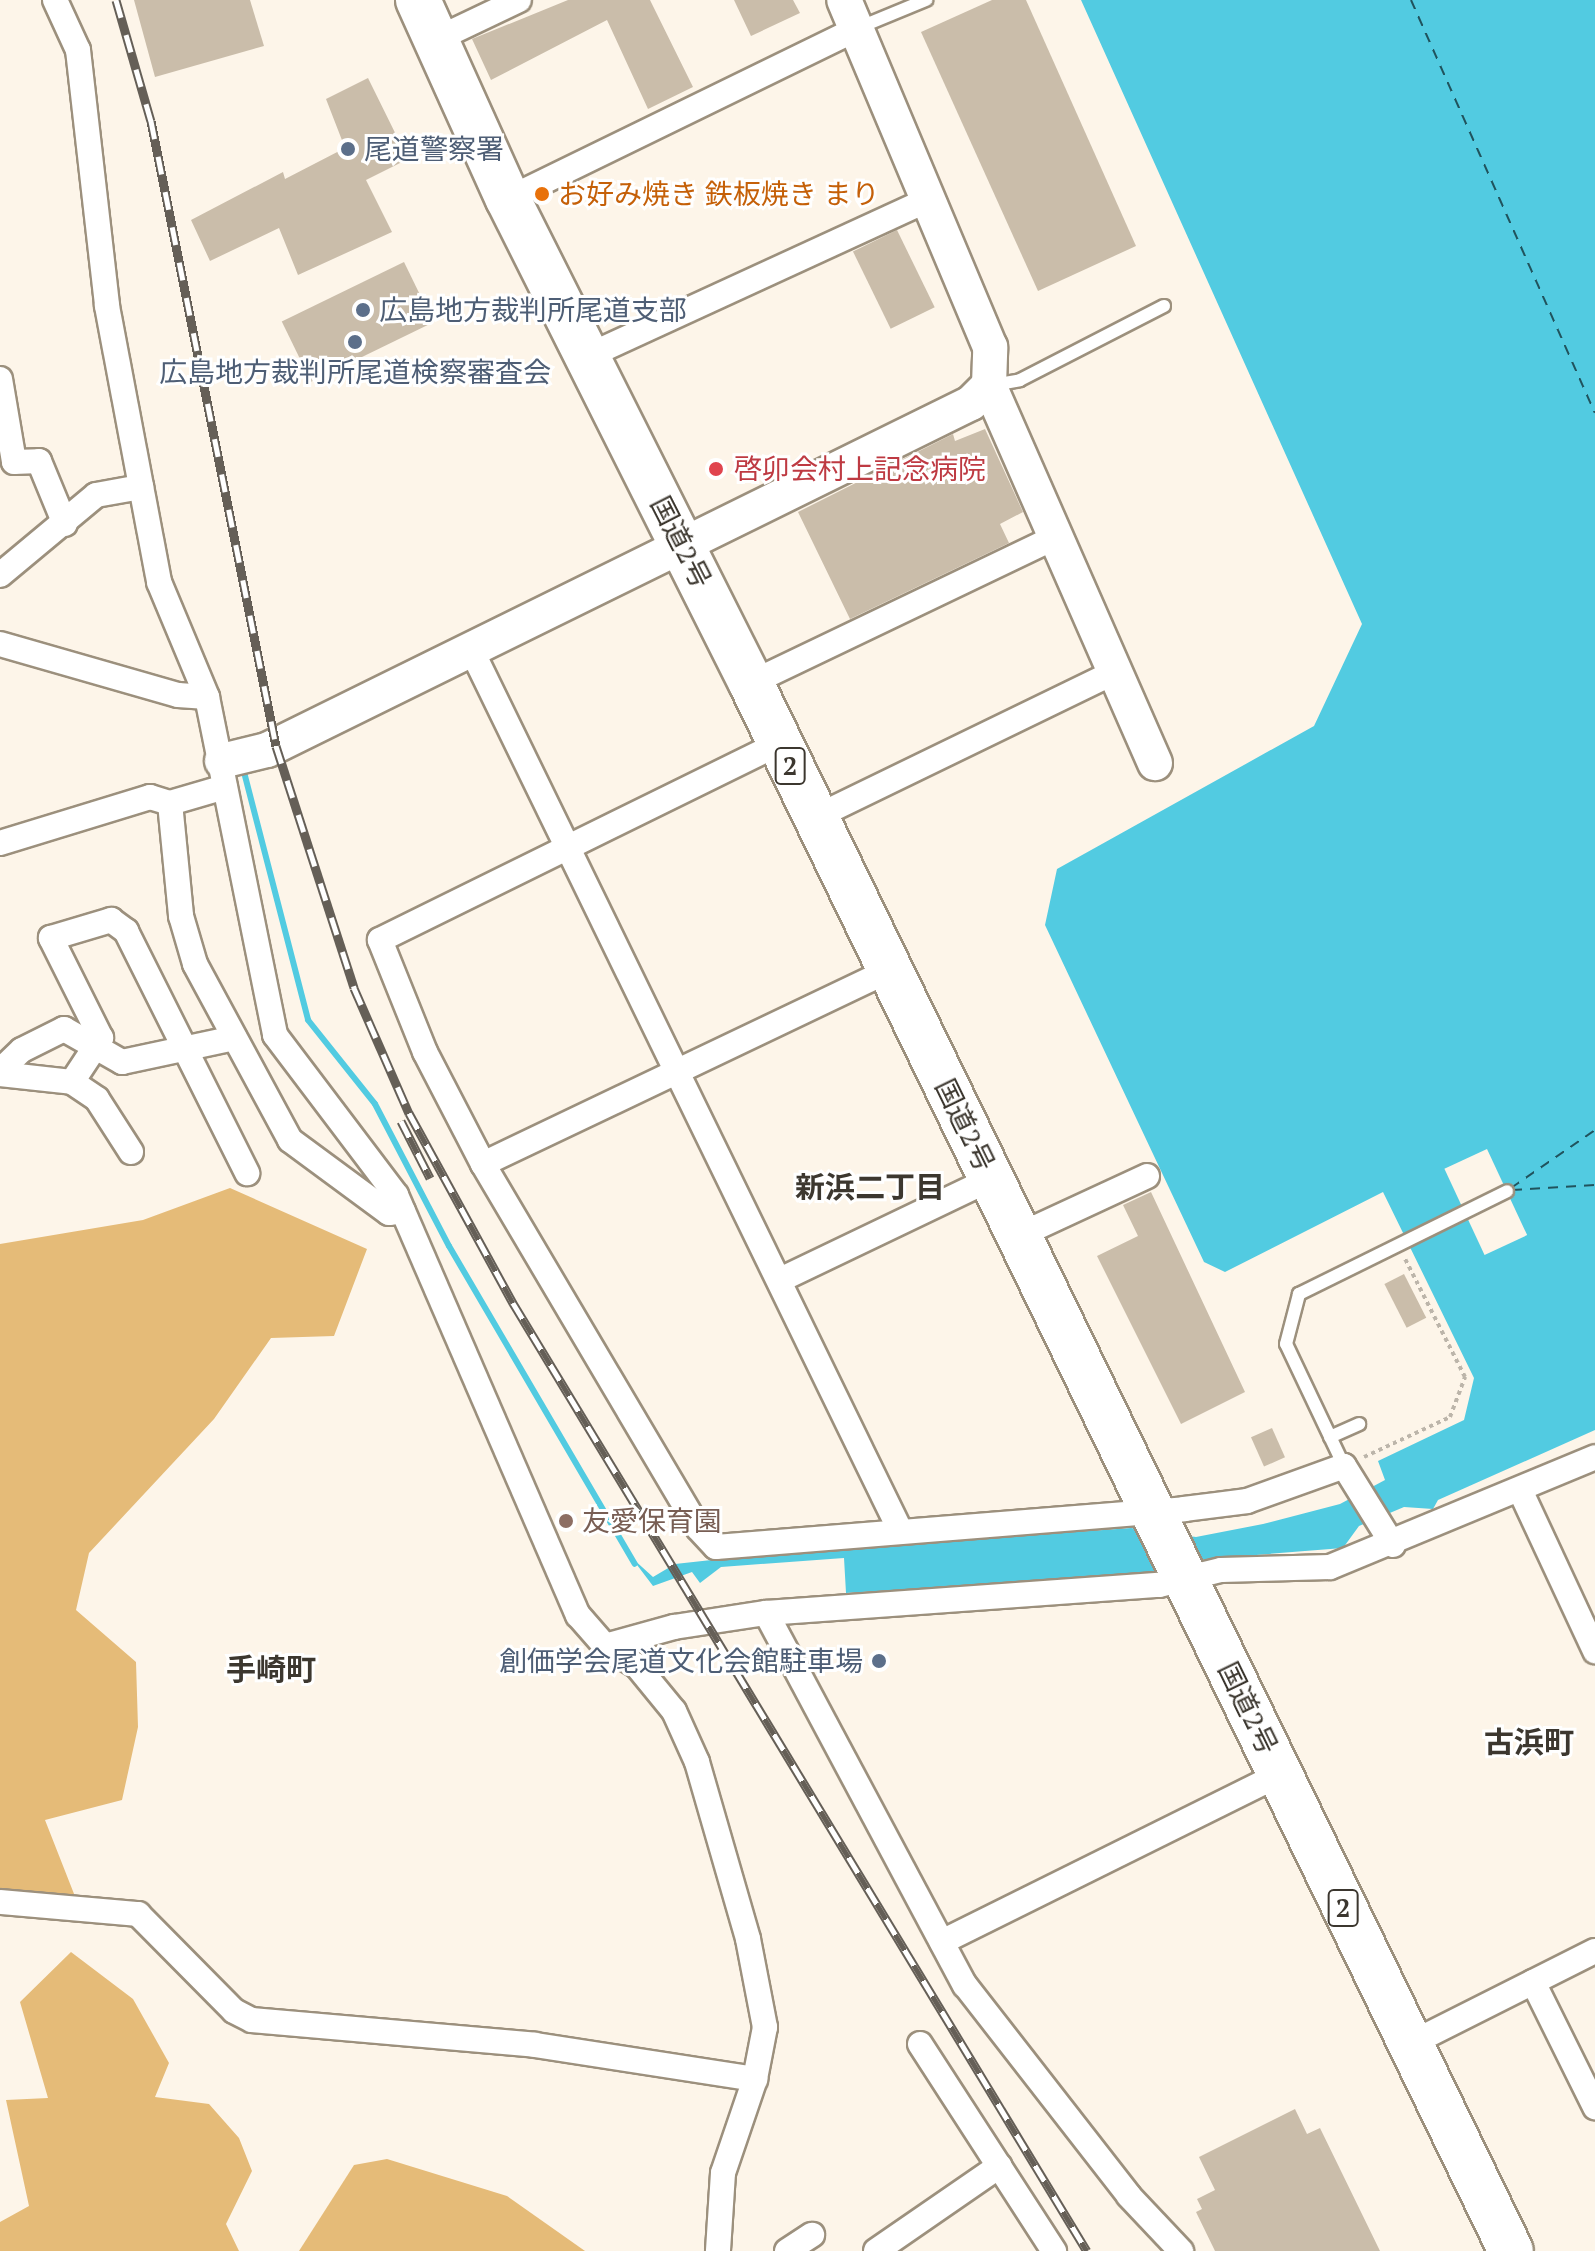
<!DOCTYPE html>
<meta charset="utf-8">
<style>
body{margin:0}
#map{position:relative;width:1595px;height:2251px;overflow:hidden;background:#fdf5e9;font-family:"PT Serif","Noto Sans JP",serif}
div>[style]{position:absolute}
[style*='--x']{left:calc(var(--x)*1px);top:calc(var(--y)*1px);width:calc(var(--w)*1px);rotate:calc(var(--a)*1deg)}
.green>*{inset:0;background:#e5bb78}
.water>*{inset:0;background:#52cbe1}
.pier>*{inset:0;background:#fdf5e9;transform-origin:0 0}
.stream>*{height:6px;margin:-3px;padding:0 3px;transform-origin:3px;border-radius:3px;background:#52cbe1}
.ferry>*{height:2px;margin-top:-1px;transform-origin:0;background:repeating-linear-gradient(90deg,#20535d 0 10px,transparent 0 18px)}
.building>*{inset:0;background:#cabdaa;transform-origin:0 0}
.path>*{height:4px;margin-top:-2px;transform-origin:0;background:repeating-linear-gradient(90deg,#bcb5aa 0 4px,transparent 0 8px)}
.roads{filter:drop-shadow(2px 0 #9c907d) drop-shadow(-2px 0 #9c907d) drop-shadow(0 2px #9c907d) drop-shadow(0 -2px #9c907d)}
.lane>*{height:12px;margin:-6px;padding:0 6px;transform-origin:6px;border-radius:6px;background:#fff}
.street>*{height:24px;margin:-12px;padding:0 12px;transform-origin:12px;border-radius:12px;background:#fff}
.secondary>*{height:34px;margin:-17px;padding:0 17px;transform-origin:17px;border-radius:17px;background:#fff}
.highway>*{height:44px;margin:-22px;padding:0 22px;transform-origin:22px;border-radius:22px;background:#fff}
.rail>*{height:9px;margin-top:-4.5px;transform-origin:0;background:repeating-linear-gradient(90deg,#fff 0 18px,#655f57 0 36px);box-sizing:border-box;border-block:2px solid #655f57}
.dots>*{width:22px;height:22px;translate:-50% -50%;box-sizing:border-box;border:4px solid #fff;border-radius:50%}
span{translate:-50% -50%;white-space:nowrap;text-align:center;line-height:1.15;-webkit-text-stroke:6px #fff;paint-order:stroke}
.shield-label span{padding:2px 6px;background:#fff;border:2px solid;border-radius:6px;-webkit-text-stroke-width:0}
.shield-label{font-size:26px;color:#3c372f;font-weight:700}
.service-label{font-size:28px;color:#4e5e75}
.left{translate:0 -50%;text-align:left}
.right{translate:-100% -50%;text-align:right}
.food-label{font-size:28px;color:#c56008}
.health-label{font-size:28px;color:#be3a42}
.street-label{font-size:28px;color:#3c372f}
.education-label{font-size:28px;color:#785e54}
.neighbourhood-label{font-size:30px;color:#3c372f;font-weight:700}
</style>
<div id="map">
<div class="green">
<i style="clip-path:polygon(230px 1188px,367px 1249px,334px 1336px,271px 1338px,214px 1419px,89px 1553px,76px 1610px,136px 1662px,138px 1727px,122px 1800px,45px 1820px,78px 1904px,0 1899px,0 1244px,143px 1220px)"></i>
<i style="clip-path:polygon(71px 1952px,133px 1999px,169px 2063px,155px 2097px,209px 2104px,239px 2138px,252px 2171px,226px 2224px,239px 2251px,0 2251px,0 2222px,29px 2206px,6px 2100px,48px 2098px,20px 2002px)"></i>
<i style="clip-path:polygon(387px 2159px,507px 2196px,585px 2251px,299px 2251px,354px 2165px)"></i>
</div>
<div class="water">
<i style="clip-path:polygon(1081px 0,1595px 0,1595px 1430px,1438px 1500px,1433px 1509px,1404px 1507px,1359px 1526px,1343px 1548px,1206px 1559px,1147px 1574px,846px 1593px,844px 1558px,721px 1567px,700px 1583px,692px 1572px,653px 1586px,631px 1557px,653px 1577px,675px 1564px,766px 1554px,1131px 1528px,1196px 1537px,1263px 1524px,1340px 1504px,1385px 1480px,1378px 1461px,1464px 1420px,1474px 1378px,1383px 1192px,1225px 1272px,1204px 1262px,1045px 925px,1057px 869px,1314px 726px,1362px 624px)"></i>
</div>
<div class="pier">
<i style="left:1487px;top:1149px;width:95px;height:47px;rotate:65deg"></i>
</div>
<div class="stream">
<i style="--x:244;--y:772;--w:256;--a:75.5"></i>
<i style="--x:308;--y:1020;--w:107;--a:51.4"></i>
<i style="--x:375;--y:1104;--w:160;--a:62.5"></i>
<i style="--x:449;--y:1246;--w:368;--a:59.7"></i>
</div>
<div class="ferry">
<i style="--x:1411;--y:0;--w:452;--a:66"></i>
<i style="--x:1511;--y:1188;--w:102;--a:-34.6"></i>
<i style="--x:1512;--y:1190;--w:83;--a:-3.4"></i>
</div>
<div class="building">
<i style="clip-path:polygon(134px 0,250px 0,264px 46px,155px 77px)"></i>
<i style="clip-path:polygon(568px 0,650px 0,693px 87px,648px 109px,607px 20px,491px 80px,472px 39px)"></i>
<i style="clip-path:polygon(734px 0,793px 0,800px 13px,751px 36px)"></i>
<i style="clip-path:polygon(992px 0,1026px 0,1136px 246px,1038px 291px,921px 32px)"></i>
<i style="clip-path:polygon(368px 78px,408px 159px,366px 180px,392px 232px,298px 275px,279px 228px,210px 261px,191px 220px,283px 172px,285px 179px,345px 148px,326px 99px)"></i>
<i style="left:897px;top:230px;width:86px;height:49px;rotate:64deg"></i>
<i style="left:404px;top:262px;width:67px;height:136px;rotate:64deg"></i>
<i style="clip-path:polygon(985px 429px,1023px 512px,1000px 524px,1009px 543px,850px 619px,798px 512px,953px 434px,955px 441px)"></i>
<i style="clip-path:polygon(1151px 1192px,1245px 1392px,1181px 1424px,1097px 1256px,1138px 1236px,1123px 1205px)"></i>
<i style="left:1404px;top:1274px;width:49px;height:22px;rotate:63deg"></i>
<i style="left:1272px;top:1428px;width:32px;height:23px;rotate:66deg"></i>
<i style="clip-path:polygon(1295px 2109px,1307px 2134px,1320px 2128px,1380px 2251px,1215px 2251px,1196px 2212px,1202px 2209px,1197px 2199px,1215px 2190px,1199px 2157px)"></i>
</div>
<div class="path">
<i style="--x:1364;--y:1457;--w:95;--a:-24.9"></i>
<i style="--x:1450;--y:1417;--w:43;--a:-69.4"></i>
<i style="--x:1465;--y:1377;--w:135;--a:-116.9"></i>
</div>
<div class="roads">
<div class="lane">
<i style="--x:858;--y:28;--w:74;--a:-22.4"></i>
<i style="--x:993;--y:385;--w:27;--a:-10"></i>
<i style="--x:1020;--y:380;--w:162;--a:-27.2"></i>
<i style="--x:1330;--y:1437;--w:32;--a:-24"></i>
<i style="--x:1344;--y:1466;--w:135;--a:-115.4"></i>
<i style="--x:1286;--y:1344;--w:52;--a:-75.4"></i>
<i style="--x:1299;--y:1294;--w:232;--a:-26.3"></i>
</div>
<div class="street">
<i style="--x:55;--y:0;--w:55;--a:65.3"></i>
<i style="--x:78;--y:50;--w:258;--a:83.5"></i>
<i style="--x:107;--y:306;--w:281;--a:79.3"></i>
<i style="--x:159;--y:582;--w:125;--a:67.3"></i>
<i style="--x:207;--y:697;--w:345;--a:78.6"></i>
<i style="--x:275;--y:1035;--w:201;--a:52.9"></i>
<i style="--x:396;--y:1195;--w:458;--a:66.6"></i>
<i style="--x:578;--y:1615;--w:41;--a:48.9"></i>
<i style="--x:605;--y:1646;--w:38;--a:32"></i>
<i style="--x:637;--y:1666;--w:58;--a:50.6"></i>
<i style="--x:674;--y:1711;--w:56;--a:65.7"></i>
<i style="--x:697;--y:1762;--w:184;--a:73.9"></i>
<i style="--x:748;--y:1939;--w:90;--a:79.1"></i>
<i style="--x:765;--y:2027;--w:53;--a:100.9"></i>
<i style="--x:755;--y:2079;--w:99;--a:108.8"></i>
<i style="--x:723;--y:2173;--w:78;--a:93.7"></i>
<i style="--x:433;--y:41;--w:95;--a:-25.5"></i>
<i style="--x:508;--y:199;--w:390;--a:-26"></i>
<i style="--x:588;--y:356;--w:378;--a:-24.7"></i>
<i style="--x:0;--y:379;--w:84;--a:80.4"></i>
<i style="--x:14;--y:462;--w:25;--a:-2"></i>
<i style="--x:39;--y:461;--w:68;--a:67.6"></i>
<i style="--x:0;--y:575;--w:125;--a:-39.8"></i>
<i style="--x:96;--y:495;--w:46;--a:-10.1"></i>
<i style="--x:0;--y:644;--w:185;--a:16"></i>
<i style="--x:178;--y:695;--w:29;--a:4"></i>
<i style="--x:471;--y:649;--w:980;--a:64.04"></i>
<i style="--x:751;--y:683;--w:338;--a:-25.6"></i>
<i style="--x:780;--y:743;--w:446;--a:153.8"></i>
<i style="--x:380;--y:940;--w:121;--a:68.1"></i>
<i style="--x:425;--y:1052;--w:126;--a:62.6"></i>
<i style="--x:483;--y:1164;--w:423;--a:59.4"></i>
<i style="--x:698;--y:1528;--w:26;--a:47"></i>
<i style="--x:716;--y:1547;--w:470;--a:-4.6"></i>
<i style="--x:1184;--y:1509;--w:64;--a:-7.2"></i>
<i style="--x:1247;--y:1501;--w:103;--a:-19.8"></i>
<i style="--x:1344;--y:1466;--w:93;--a:58.2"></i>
<i style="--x:170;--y:803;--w:114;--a:84.4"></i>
<i style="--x:181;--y:916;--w:50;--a:73.7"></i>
<i style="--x:195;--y:964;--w:200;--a:61.6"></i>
<i style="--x:290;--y:1140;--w:123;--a:36.4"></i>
<i style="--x:389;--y:1213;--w:14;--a:-8"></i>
<i style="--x:814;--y:818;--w:332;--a:-25.9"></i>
<i style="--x:0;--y:843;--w:157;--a:-17"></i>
<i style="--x:150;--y:797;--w:21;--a:17"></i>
<i style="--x:170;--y:803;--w:57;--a:-16.2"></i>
<i style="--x:0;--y:1071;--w:30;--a:-44"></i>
<i style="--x:22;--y:1050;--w:47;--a:-26.6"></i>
<i style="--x:64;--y:1029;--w:67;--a:29.6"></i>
<i style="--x:122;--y:1062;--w:115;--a:-12.1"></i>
<i style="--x:0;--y:1074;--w:72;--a:6.3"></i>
<i style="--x:72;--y:1082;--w:30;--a:34"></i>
<i style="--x:97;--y:1099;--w:63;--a:57.3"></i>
<i style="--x:72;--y:1082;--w:53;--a:-56.6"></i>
<i style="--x:101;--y:1038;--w:112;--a:-116.6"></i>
<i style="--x:51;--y:938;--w:63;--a:-16.7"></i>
<i style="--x:111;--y:920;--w:19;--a:36"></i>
<i style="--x:126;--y:931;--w:271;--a:63.4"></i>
<i style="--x:483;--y:1164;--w:452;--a:-25.5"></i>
<i style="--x:1020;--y:1235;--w:140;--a:-24.9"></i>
<i style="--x:782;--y:1279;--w:232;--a:-25.6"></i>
<i style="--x:1520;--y:1490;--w:178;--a:65"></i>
<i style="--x:766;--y:1613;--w:422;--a:61.9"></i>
<i style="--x:965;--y:1985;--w:267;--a:52.1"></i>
<i style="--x:1129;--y:2196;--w:76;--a:46.6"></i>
<i style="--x:605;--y:1646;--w:72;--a:-15.4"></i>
<i style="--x:674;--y:1627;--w:93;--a:-8.7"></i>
<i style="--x:766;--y:1613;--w:394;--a:-4.1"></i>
<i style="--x:1159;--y:1585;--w:64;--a:-13.6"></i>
<i style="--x:1221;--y:1570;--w:109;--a:-1.6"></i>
<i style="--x:1330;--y:1567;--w:287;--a:-22.5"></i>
<i style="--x:0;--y:1902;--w:139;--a:5"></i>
<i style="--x:138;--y:1914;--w:136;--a:45.3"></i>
<i style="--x:234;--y:2011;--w:20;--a:27"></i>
<i style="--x:252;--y:2020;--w:284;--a:5"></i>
<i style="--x:535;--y:2045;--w:223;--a:8.8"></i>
<i style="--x:942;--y:1942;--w:377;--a:-26.4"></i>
<i style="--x:1533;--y:1982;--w:140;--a:63.6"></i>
<i style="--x:920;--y:2044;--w:247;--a:57.1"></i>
<i style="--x:1408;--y:2045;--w:209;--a:-26.7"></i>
<i style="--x:787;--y:2251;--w:30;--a:-33"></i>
<i style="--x:876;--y:2251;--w:150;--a:-34.6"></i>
</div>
<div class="secondary">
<i style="--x:989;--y:385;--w:413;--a:66.3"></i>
<i style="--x:222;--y:761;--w:46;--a:-13.7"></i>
<i style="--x:267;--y:750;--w:785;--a:-26.24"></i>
<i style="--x:971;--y:403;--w:25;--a:-45"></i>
<i style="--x:989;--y:385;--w:38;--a:-88"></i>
<i style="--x:990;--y:347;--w:376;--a:-112.8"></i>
</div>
<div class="highway">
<i style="--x:418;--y:0;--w:218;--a:65.7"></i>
<i style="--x:508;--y:199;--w:542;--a:63.34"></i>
<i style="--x:751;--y:683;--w:1742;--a:64.14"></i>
</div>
</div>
<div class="rail">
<i style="--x:116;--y:0;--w:126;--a:73.9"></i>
<i style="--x:151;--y:121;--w:637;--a:78.69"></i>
<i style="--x:276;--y:746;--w:254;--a:72.1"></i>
<i style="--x:354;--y:988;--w:137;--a:66.3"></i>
<i style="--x:409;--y:1113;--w:217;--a:61.3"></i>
<i style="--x:513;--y:1303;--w:1108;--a:58.81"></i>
<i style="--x:401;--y:1121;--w:64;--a:63"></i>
</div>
<div class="dots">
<i style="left:348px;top:149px;background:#5c6f8a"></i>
<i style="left:542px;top:194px;background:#e8710a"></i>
<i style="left:363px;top:310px;background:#5c6f8a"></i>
<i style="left:355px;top:342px;background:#5c6f8a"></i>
<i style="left:716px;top:469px;background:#e0444e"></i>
<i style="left:566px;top:1521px;background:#8d6e63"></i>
<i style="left:879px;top:1661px;background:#5c6f8a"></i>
</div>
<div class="shield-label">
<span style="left:790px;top:766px">2</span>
<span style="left:1343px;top:1908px">2</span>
</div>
<div class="service-label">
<span class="left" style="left:364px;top:149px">尾道警察署</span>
<span class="left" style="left:379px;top:310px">広島地方裁判所尾道支部</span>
<span style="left:355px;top:372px">広島地方裁判所尾道検察審査会</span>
<span class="right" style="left:863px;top:1661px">創価学会尾道文化会館駐車場</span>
</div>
<div class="food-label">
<span class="left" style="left:558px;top:194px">お好み焼き 鉄板焼き まり</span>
</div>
<div class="health-label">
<span class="left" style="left:734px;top:469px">啓卯会村上記念病院</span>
</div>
<div class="street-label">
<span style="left:681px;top:542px;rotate:63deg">国道2号</span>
<span style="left:965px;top:1125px;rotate:64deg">国道2号</span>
<span style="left:1248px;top:1708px;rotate:64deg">国道2号</span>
</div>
<div class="education-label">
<span class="left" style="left:582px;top:1521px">友愛保育園</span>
</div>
<div class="neighbourhood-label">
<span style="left:870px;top:1187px">新浜二丁目</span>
<span style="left:271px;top:1669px">手崎町</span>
<span style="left:1529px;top:1742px">古浜町</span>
</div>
</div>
